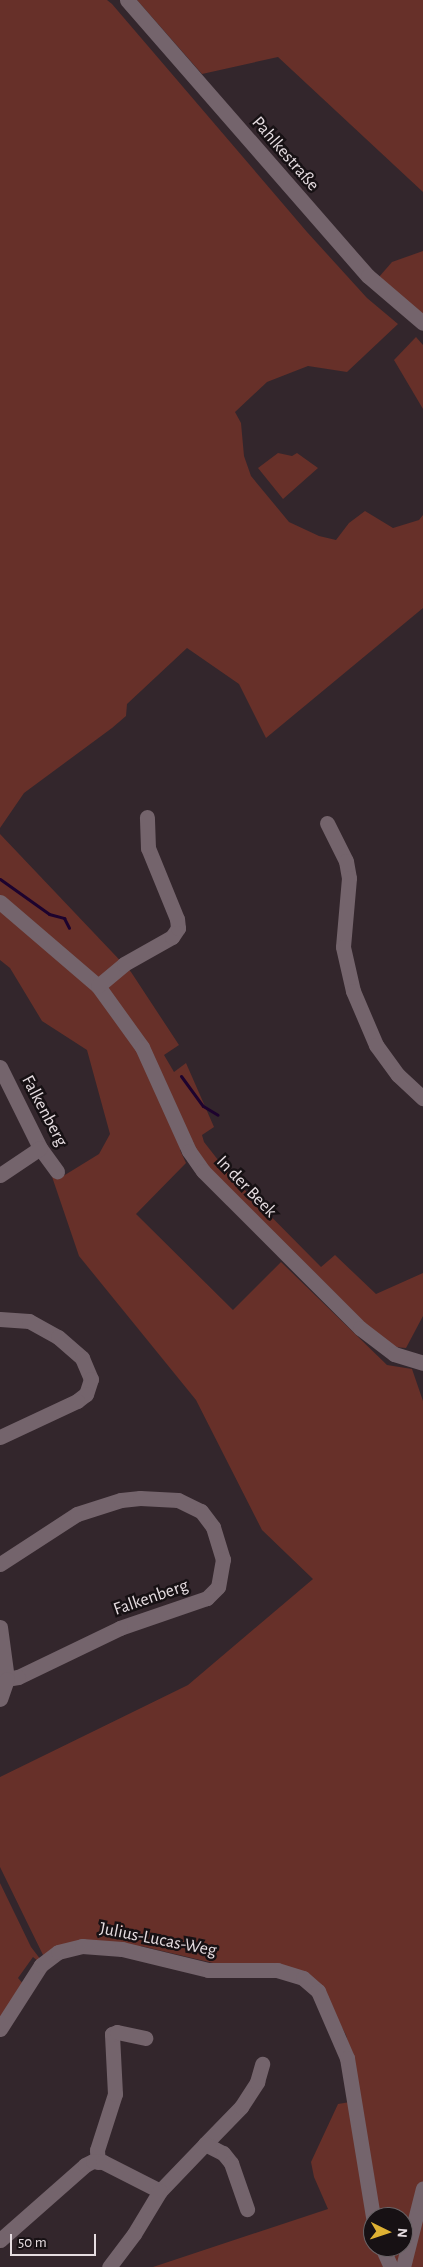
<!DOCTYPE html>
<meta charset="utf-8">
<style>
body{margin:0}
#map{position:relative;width:423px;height:2267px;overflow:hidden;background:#33262c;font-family:"Alegreya Sans",sans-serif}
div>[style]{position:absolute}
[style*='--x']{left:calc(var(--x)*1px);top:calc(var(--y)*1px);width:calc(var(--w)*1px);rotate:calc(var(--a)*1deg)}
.green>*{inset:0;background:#673029}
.stream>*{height:3px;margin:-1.5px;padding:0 1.5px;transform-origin:1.5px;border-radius:1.5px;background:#1d032e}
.minor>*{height:15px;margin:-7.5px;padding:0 7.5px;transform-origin:7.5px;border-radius:7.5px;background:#74646c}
span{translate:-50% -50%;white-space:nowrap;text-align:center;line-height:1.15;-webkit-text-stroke:5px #171114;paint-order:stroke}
.street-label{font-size:18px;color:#e6dde1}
.north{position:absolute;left:363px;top:2207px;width:50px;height:50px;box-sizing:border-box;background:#171114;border:1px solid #6a6366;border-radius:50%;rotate:94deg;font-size:14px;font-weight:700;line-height:20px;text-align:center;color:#e6dde1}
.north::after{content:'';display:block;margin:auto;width:18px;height:22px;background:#deb133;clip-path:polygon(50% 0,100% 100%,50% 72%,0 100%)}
.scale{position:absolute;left:10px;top:2234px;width:86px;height:22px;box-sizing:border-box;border:2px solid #e6dde1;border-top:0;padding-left:6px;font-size:15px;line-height:18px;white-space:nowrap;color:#e6dde1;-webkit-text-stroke:4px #171114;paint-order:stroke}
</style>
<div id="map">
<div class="green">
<i style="clip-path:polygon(0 0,107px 0,112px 4px,307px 232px,367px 298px,398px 324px,347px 372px,308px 366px,290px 373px,267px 382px,235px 412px,241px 423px,244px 456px,251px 476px,289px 522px,319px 536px,336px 540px,349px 523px,365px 511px,393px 528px,419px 520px,423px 515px,423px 608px,266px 738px,239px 684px,187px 648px,127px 704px,126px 716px,112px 728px,24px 793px,0 828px)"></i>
<i style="clip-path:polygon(137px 0,423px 0,423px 192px,278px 57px,202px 74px)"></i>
<i style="clip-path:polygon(423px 251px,423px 317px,379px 277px,392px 262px)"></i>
<i style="clip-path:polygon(416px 337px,423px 345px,423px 409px,394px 360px)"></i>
<i style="clip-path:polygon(278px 453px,292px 456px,297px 453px,318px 468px,283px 499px,258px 468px)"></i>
<i style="clip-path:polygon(evenodd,0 834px,131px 972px,179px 1045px,164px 1055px,174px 1072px,186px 1063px,214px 1127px,202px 1135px,204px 1142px,229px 1174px,321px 1267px,335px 1255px,376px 1294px,423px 1273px,423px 1316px,406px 1348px,395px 1347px,377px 1336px,210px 1172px,189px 1146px,194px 1141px,180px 1150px,186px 1163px,136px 1214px,233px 1310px,281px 1262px,387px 1365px,412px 1369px,423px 1401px,423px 2267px,153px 2267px,328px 2209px,314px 2177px,311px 2162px,338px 2104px,350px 2102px,350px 2049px,346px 2035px,315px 1979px,230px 1967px,141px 1946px,138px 1949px,124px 1946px,44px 1957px,0 1867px,0 1777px,188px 1685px,313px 1579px,262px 1530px,196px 1400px,79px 1256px,47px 1162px,60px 1178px,99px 1154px,110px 1134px,87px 1050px,42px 1021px,10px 968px,0 960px,0 834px,373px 2217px,403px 2217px,403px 2247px,373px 2247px,373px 2217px)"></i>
<i style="clip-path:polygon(0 1883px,31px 1947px,41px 1960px,39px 1962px,33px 1957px,18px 1978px,25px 1986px,0 2024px)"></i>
</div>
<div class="stream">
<i style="--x:0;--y:879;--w:60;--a:35.5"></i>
<i style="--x:49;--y:914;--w:16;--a:15"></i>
<i style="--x:64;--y:918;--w:11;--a:63"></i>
<i style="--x:181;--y:1076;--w:37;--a:54"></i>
<i style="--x:203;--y:1106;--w:17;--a:31"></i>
</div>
<div class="minor">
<i style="--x:127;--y:0;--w:366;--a:48.9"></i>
<i style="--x:368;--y:276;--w:72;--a:40.5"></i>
<i style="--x:327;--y:823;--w:42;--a:63.4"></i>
<i style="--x:346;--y:861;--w:17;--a:80"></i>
<i style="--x:349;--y:878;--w:69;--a:95"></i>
<i style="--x:343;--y:947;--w:45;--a:77.2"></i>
<i style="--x:353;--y:991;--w:59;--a:66.9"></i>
<i style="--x:376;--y:1045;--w:37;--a:54"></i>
<i style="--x:398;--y:1075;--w:34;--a:43"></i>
<i style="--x:0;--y:902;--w:129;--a:40.6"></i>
<i style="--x:98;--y:986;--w:75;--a:54.2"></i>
<i style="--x:142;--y:1047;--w:114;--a:65.7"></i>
<i style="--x:189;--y:1151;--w:24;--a:55"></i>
<i style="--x:203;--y:1171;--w:222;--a:45"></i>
<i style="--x:360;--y:1328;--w:43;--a:37.4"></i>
<i style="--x:394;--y:1354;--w:30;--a:17"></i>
<i style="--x:98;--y:986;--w:34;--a:-40"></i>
<i style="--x:124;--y:964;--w:55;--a:-29.4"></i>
<i style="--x:172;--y:937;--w:11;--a:-56"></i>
<i style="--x:178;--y:928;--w:9;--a:-96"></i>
<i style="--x:177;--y:919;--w:77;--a:-112.2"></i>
<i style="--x:148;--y:848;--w:31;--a:-92"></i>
<i style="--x:0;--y:1067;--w:90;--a:63.7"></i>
<i style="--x:40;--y:1148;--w:29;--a:54"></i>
<i style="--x:0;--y:1175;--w:48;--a:-34"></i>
<i style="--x:0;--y:1319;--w:29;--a:4"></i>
<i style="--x:29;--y:1321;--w:33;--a:29"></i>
<i style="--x:58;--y:1337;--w:32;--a:41"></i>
<i style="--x:82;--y:1358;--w:23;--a:67"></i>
<i style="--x:91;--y:1379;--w:16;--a:108"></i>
<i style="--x:86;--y:1394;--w:11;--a:142"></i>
<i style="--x:77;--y:1401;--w:85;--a:154.9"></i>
<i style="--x:0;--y:1564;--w:92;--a:-33"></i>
<i style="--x:77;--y:1514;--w:46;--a:-17.7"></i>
<i style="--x:121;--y:1500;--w:19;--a:-6"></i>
<i style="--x:140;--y:1498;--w:38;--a:3"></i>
<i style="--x:178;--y:1500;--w:25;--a:26"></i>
<i style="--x:201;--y:1511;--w:20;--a:53"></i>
<i style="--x:213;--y:1527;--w:34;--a:73"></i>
<i style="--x:223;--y:1559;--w:28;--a:100"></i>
<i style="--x:218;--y:1587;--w:16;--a:135"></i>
<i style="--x:207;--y:1598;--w:92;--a:161"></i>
<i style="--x:120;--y:1628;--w:113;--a:154.3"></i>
<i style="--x:18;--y:1677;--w:11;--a:170"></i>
<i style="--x:0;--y:1627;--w:52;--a:82.3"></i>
<i style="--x:7;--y:1679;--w:21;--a:109"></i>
<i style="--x:0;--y:2029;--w:76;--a:-57.4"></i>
<i style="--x:41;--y:1965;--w:21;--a:-37"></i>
<i style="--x:58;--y:1952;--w:25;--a:-14"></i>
<i style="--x:82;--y:1946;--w:40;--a:4.3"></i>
<i style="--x:122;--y:1949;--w:89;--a:13.7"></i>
<i style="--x:208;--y:1970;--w:69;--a:0"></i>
<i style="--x:277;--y:1970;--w:27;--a:17"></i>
<i style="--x:303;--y:1978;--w:20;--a:41"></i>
<i style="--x:318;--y:1991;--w:73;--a:66.6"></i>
<i style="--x:347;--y:2058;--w:161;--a:80.7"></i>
<i style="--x:205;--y:2144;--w:52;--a:-45.8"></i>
<i style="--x:241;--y:2107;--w:30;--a:-57"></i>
<i style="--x:257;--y:2082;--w:19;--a:-74"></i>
<i style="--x:98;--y:2162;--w:12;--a:-95"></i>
<i style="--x:97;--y:2150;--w:59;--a:-72.2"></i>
<i style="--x:115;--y:2094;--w:60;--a:-92.9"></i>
<i style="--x:112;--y:2034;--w:5;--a:-22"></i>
<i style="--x:117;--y:2032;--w:29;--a:12"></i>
<i style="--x:160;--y:2191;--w:65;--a:-46.2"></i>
<i style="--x:205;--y:2144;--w:20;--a:27"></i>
<i style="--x:223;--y:2153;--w:13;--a:51"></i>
<i style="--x:231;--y:2163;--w:49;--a:70.8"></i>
<i style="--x:0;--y:2240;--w:113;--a:-41.4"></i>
<i style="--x:85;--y:2165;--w:9;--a:-27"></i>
<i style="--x:93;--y:2161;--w:10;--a:6"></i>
<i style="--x:103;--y:2162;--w:64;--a:27"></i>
<i style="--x:160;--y:2191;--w:50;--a:121.2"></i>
<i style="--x:134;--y:2234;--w:41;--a:127.1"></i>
<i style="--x:382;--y:2247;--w:22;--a:66"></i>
<i style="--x:403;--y:2267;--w:81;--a:-75.8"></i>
</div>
<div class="street-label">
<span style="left:285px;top:154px;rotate:49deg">Pahlkestraße</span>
<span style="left:44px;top:1111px;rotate:62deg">Falkenberg</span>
<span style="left:246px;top:1187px;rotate:46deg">In der Beek</span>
<span style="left:151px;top:1598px;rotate:-19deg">Falkenberg</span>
<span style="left:158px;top:1940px;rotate:11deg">Julius-Lucas-Weg</span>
</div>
<div class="north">N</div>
<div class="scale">50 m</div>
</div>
